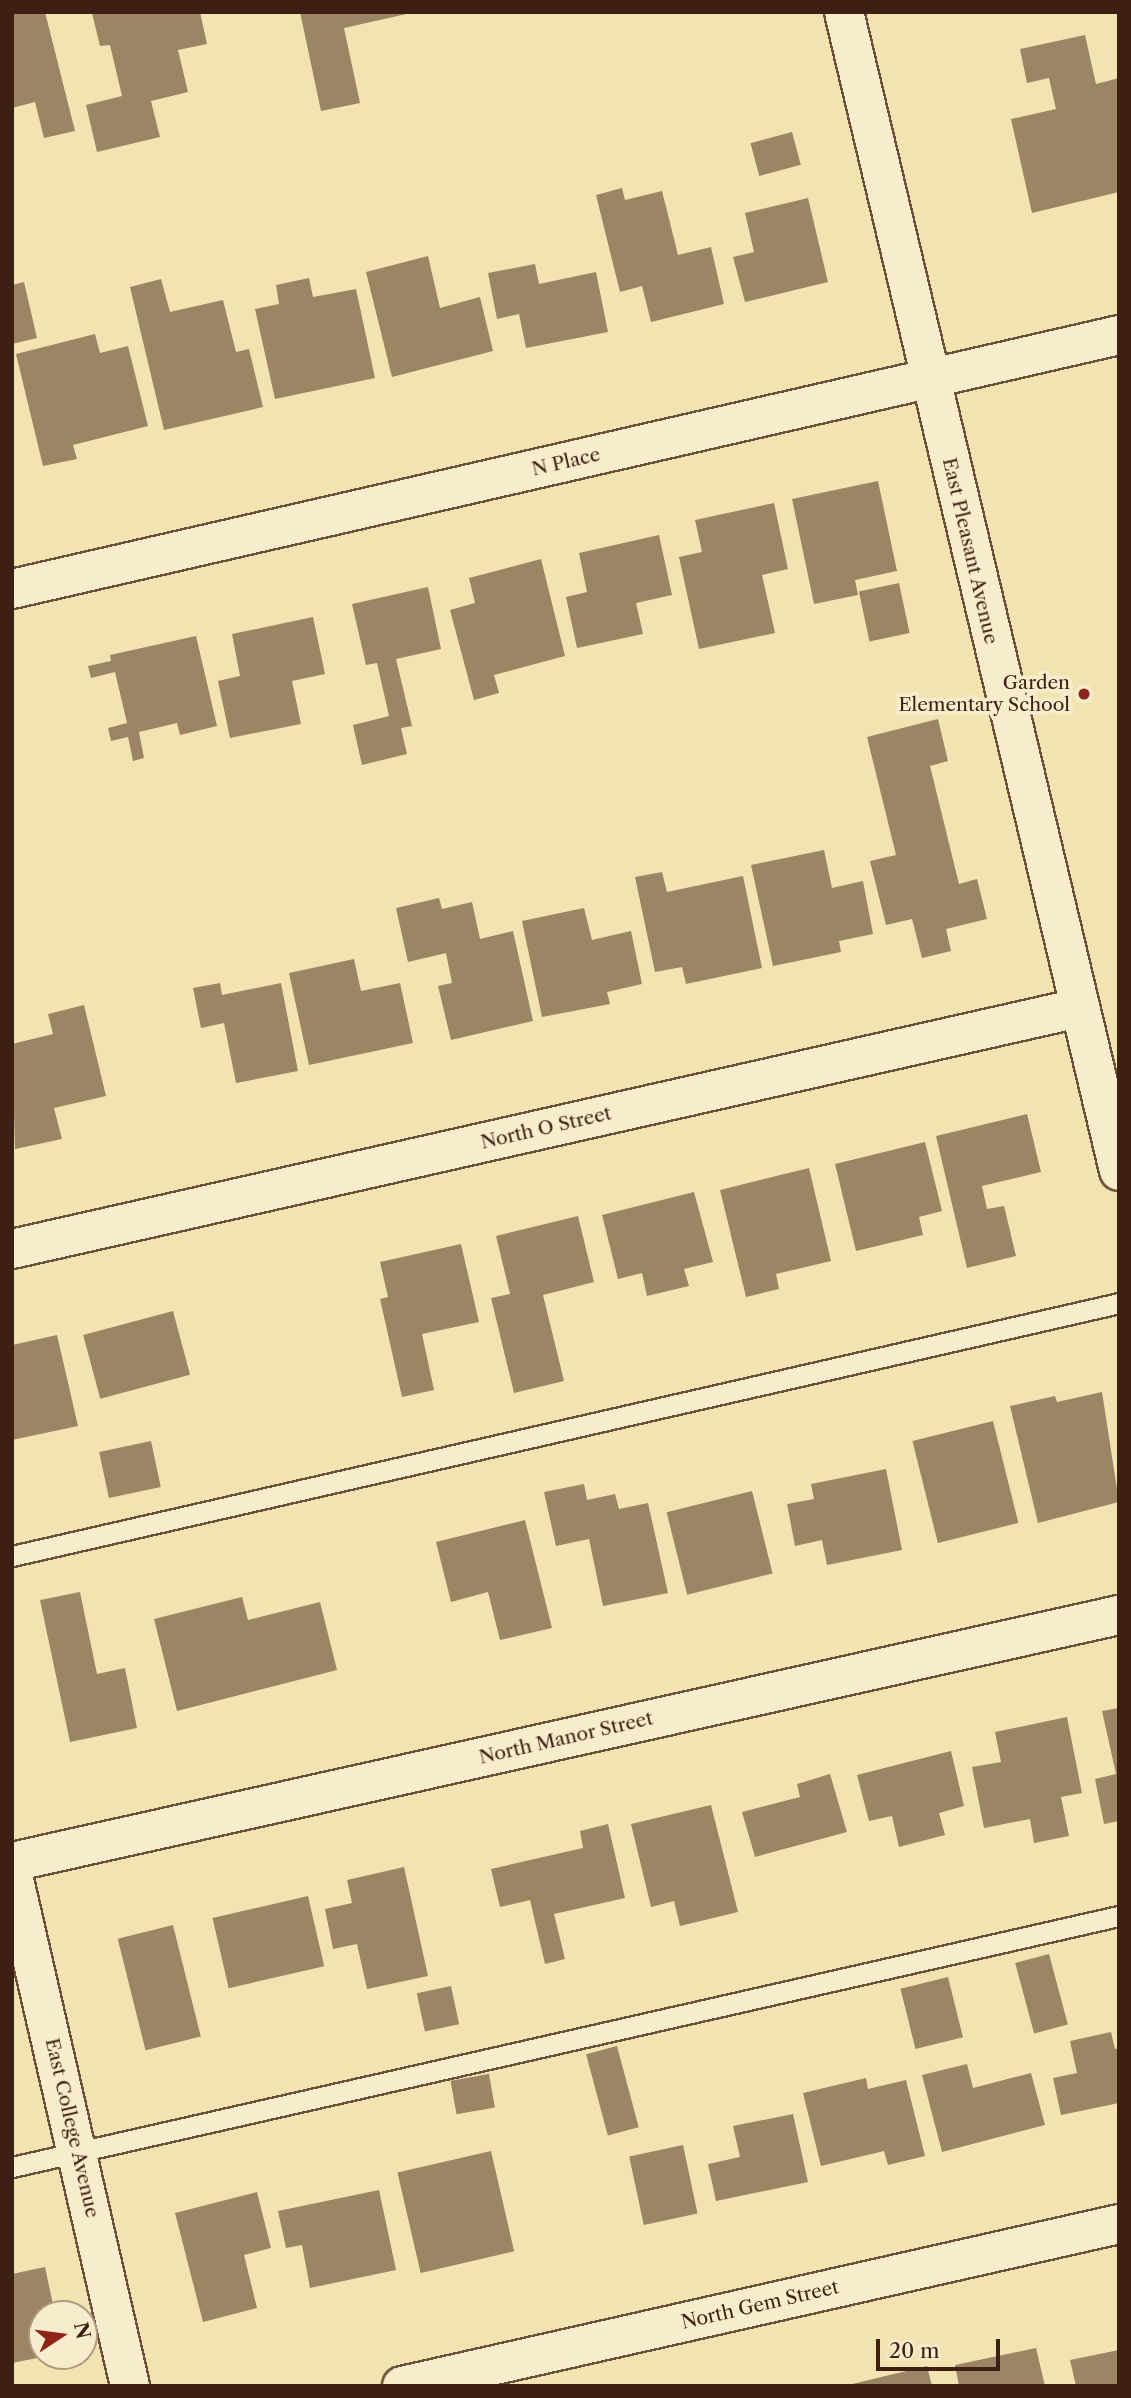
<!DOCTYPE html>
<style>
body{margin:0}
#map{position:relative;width:1131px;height:2398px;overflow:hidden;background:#f2e4b0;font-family:"Libre Caslon Text",serif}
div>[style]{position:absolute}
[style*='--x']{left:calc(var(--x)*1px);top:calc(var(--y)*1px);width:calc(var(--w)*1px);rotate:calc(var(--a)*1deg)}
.building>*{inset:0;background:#9c8565;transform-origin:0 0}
.roads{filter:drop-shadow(2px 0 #6b503a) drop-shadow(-2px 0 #6b503a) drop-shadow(0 2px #6b503a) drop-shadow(0 -2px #6b503a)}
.service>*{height:19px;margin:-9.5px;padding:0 9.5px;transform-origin:9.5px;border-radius:9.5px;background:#f7edcc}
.minor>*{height:38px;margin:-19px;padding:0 19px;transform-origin:19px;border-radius:19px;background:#f7edcc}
.dots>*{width:19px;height:19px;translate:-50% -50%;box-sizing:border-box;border:4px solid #f7edcc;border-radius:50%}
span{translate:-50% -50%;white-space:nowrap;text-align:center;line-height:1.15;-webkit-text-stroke:7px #f7edcc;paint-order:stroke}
.street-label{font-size:19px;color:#3e1f13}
.poi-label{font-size:19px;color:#3e1f13}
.right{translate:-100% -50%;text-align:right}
.frame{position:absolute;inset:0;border:14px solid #3e1f13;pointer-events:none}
.north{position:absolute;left:28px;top:2300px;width:70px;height:70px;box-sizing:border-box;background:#f7edcc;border:2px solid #ad9b82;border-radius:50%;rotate:77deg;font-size:19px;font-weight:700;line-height:28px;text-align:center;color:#3e1f13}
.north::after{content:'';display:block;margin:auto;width:24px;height:32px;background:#8f2418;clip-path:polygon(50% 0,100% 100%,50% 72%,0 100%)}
.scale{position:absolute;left:876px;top:2339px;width:124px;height:32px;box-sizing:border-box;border:4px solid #3e1f13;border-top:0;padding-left:9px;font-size:21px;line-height:24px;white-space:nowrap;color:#3e1f13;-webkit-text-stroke:5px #f7edcc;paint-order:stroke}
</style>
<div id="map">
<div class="building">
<i style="clip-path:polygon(12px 12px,45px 12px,75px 131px,44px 138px,35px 102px,12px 108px)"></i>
<i style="clip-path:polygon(200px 12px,207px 44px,178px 50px,188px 92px,151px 101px,160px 137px,97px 152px,86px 105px,122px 96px,110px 45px,100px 46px,92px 13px)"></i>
<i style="clip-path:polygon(300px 12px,411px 12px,411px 13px,344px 28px,360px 103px,321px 111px)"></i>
<i style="clip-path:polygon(1085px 35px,1096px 84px,1119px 78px,1119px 192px,1032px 213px,1011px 119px,1056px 109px,1049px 78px,1027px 83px,1020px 49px)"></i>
<i style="left:792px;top:132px;width:34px;height:43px;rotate:75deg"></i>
<i style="clip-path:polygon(622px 188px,625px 200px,662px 191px,678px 255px,711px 247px,724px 304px,651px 322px,642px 286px,620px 292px,596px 195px)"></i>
<i style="clip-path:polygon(808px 198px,828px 282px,745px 302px,733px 257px,754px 252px,745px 213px)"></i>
<i style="clip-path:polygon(428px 256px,440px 308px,480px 297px,493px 351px,392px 377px,366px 272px)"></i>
<i style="clip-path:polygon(535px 264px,539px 284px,596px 272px,608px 332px,526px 348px,519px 314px,497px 319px,488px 273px)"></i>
<i style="clip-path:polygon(309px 278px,313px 297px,356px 289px,375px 378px,275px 399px,255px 309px,279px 304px,276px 285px)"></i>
<i style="clip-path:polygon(161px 279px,170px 312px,223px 300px,236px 352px,249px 349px,263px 407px,164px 430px,130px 287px)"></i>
<i style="clip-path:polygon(24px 282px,37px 338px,12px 344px,12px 285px)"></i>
<i style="clip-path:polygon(95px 334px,100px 353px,128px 346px,148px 426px,73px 445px,77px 459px,43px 466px,16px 354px)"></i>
<i style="clip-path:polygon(878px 481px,897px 571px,855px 580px,858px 595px,814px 604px,792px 499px)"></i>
<i style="clip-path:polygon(774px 503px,788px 569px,762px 575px,775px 633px,699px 649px,679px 557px,702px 552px,695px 520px)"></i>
<i style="clip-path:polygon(659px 535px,672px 595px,636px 603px,643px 634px,577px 648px,566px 597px,587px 592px,579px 553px)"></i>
<i style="clip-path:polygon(541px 559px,565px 656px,494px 675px,499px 693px,474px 700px,450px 610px,475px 603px,469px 578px)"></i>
<i style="left:899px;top:583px;width:51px;height:41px;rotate:78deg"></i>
<i style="clip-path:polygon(428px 587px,441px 649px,396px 659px,412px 726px,401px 728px,407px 754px,362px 765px,353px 725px,389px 716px,377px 663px,366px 665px,352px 604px)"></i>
<i style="clip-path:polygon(313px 617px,325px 674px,292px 681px,301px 724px,230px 738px,218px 681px,240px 676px,232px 634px)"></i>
<i style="clip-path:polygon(196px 636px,217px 726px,180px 735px,177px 723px,139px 732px,144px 758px,133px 761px,128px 737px,111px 741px,108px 728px,127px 723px,115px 672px,91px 678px,88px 666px,111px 661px,110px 655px)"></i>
<i style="clip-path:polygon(938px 719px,948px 761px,930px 766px,959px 884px,977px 879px,987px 919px,946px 929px,951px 951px,922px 958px,912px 919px,886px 925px,870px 861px,896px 855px,867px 737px)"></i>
<i style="clip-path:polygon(824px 850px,832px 888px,863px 881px,873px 934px,839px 941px,841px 952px,773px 966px,751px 865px)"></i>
<i style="clip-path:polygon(662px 872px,667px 892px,743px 876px,762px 968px,686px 984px,682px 967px,655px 972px,635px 877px)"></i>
<i style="clip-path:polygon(439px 898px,442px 909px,472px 902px,480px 939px,513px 931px,533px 1021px,451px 1040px,438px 986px,452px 983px,446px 953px,408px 962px,396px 908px)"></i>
<i style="clip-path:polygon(584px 908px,592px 940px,631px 931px,642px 984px,607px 992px,610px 1004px,542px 1017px,522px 921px)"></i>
<i style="clip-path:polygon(354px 959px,361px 991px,400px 983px,413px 1043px,309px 1065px,289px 973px)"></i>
<i style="clip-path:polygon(220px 983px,222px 995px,281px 983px,298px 1071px,236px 1083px,224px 1023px,201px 1028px,193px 988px)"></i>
<i style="clip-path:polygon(84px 1005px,106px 1096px,54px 1108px,62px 1139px,15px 1149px,12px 1044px,53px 1034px,48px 1014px)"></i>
<i style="clip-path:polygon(1027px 1114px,1041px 1172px,982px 1186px,987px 1209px,1004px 1206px,1016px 1256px,967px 1268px,936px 1136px)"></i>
<i style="clip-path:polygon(925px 1142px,942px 1211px,919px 1217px,923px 1235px,856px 1251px,835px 1164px)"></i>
<i style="clip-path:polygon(809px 1168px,831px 1261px,776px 1274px,779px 1289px,746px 1297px,720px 1190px)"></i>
<i style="clip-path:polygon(694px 1192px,713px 1262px,684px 1269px,689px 1286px,647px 1296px,642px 1273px,618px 1279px,602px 1215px)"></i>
<i style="clip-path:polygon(578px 1216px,594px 1282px,543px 1295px,564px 1381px,514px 1393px,491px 1298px,510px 1294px,496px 1236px)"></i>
<i style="clip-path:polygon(461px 1244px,479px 1322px,422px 1334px,434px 1390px,402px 1397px,380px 1299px,388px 1297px,380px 1262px)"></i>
<i style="left:173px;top:1311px;width:66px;height:93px;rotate:75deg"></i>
<i style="clip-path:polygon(57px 1335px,78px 1426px,12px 1440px,12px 1345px)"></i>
<i style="clip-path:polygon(1102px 1392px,1119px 1502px,1038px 1523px,1010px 1406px,1055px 1396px,1057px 1402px)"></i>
<i style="left:993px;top:1421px;width:105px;height:83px;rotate:76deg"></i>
<i style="left:151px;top:1441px;width:47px;height:53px;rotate:78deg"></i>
<i style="clip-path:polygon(886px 1469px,902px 1550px,827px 1565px,822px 1540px,795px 1546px,787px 1504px,814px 1499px,811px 1484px)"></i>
<i style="clip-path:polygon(584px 1484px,587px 1500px,615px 1494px,619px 1509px,648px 1503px,668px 1593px,603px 1606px,589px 1539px,556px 1546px,544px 1492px)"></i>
<i style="left:752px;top:1491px;width:85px;height:88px;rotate:76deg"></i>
<i style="clip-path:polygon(525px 1520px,552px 1628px,500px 1640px,488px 1592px,451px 1602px,436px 1542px)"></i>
<i style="clip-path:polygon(80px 1592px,97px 1674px,125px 1668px,137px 1728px,70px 1742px,40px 1600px)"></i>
<i style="clip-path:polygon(242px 1597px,248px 1620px,320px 1602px,337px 1670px,177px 1711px,154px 1619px)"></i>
<i style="clip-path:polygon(1119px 1708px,1119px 1821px,1104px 1824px,1095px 1779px,1116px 1774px,1102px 1711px)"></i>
<i style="clip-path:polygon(1067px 1717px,1082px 1793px,1061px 1797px,1069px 1836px,1034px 1843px,1030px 1819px,984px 1828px,972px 1767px,1001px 1762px,995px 1732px)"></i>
<i style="clip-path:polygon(951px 1751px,964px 1806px,939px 1813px,945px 1835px,899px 1847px,892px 1816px,869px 1821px,857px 1775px)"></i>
<i style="clip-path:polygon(830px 1774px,847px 1832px,755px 1857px,742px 1812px,800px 1797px,797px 1784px)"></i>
<i style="clip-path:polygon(711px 1805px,738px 1912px,680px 1926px,674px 1901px,651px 1907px,631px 1824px)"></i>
<i style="clip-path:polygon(608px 1824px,625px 1898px,554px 1914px,565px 1959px,545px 1964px,530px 1900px,500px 1907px,491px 1869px,583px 1848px,580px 1831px)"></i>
<i style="clip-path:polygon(404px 1867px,428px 1976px,367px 1989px,357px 1944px,333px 1949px,325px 1909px,352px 1903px,347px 1880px)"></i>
<i style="left:308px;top:1896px;width:72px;height:98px;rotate:77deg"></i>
<i style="left:173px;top:1925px;width:115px;height:57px;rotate:76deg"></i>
<i style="left:1049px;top:1954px;width:73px;height:35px;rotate:75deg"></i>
<i style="left:948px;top:1977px;width:62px;height:49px;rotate:76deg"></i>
<i style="left:451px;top:1986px;width:39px;height:35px;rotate:78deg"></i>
<i style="clip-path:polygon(1111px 2032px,1115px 2049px,1119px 2048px,1119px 2103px,1061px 2115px,1053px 2078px,1077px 2073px,1070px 2041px)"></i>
<i style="left:617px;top:2046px;width:84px;height:32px;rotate:75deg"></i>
<i style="clip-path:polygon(967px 2064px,973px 2088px,1031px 2073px,1045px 2125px,942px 2152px,922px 2075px)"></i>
<i style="left:489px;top:2074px;width:34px;height:39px;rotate:80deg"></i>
<i style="clip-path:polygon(866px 2078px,868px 2089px,906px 2080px,925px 2156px,888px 2165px,884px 2151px,821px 2166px,803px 2093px)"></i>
<i style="clip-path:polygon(793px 2114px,808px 2182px,716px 2201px,708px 2164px,740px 2157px,733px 2126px)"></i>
<i style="left:683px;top:2145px;width:70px;height:55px;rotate:78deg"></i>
<i style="left:491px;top:2151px;width:103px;height:96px;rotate:77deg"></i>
<i style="clip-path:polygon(379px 2190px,396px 2270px,310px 2288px,302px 2245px,286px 2248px,278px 2211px)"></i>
<i style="clip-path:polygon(257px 2192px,271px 2248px,244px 2255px,257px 2308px,203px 2322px,175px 2213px)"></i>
<i style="clip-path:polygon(45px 2267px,55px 2314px,42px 2314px,42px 2357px,12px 2363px,12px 2274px)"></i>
<i style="clip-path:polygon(1036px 2348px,1045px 2386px,959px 2386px,955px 2365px)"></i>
<i style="clip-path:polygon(1119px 2350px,1119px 2386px,1076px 2386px,1070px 2360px)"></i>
<i style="clip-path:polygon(927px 2366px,932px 2386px,848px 2386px,848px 2385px)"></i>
</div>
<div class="roads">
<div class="service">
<i style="--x:12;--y:1556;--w:1136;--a:-12.87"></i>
<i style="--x:12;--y:2167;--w:1135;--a:-12.78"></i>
</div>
<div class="minor">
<i style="--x:844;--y:12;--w:1191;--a:76.65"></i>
<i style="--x:12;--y:589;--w:1136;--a:-12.92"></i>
<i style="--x:12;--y:1249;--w:1094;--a:-12.73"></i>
<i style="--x:12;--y:1862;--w:1134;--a:-12.58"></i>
<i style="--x:12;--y:1871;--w:528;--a:77.09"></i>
<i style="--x:402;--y:2386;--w:735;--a:-12.73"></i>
</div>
</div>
<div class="dots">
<i style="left:1084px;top:694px;background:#8f2418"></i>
</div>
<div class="street-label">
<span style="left:566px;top:462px;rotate:-13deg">N Place</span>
<span style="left:970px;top:551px;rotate:77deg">East Pleasant Avenue</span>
<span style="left:546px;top:1128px;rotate:-13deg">North O Street</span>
<span style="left:566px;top:1738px;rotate:-13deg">North Manor Street</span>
<span style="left:72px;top:2128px;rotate:77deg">East College Avenue</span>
<span style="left:760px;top:2305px;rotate:-13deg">North Gem Street</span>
</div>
<div class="poi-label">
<span class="right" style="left:1070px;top:694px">Garden<br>Elementary School</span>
</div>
<div class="frame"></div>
<div class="north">N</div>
<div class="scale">20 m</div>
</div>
